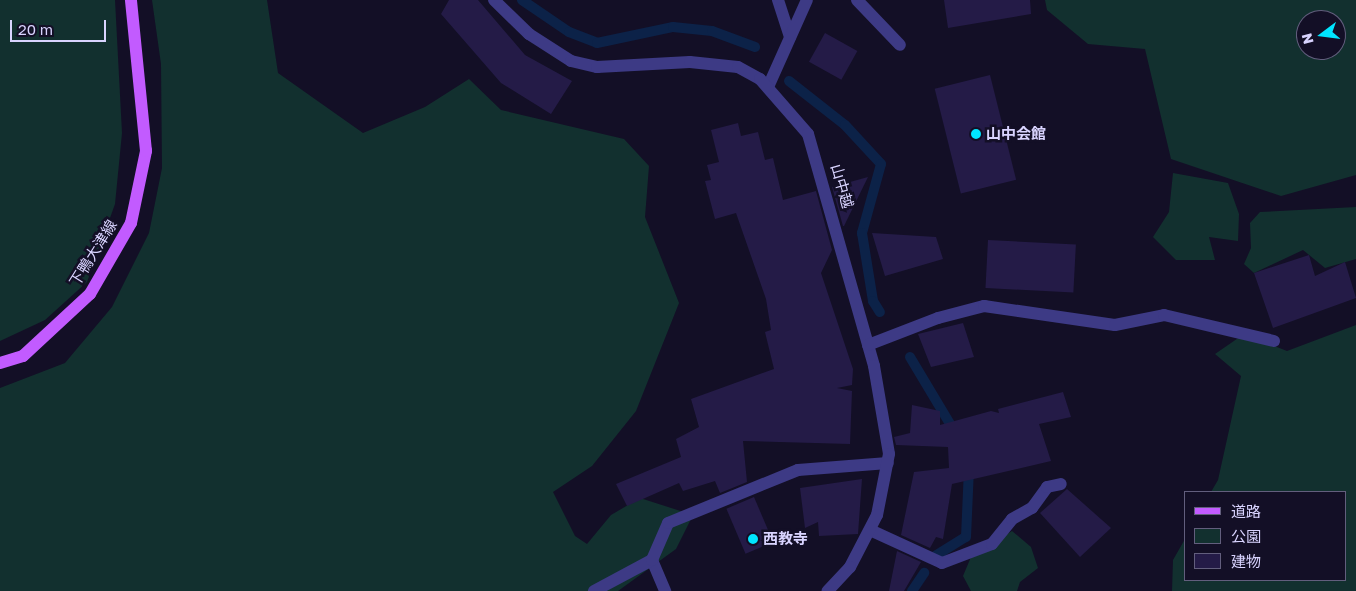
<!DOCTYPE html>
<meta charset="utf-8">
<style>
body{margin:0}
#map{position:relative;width:1356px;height:591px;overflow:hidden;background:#130f26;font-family:"Golos Text","Noto Sans JP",sans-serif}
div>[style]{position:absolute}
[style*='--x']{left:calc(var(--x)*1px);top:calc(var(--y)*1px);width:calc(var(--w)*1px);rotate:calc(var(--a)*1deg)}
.green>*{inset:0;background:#12302f}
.stream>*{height:10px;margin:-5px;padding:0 5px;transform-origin:5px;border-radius:5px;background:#0c2248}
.building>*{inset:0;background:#241b47;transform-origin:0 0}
.service>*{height:12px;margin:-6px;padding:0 6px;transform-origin:6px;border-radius:6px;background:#3d3a85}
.minor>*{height:12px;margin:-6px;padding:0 6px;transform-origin:6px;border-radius:6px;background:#3d3a85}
.primary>*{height:12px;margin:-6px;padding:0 6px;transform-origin:6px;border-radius:6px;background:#c25bff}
.dots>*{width:14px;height:14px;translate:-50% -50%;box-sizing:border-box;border:2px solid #130f26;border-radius:50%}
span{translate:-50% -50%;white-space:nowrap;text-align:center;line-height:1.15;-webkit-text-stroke:5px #130f26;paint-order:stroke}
.poi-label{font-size:15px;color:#d9d4ff;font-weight:700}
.left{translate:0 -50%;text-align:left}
.street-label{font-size:15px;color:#d9d4ff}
.legend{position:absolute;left:1184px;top:491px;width:162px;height:90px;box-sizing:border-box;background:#130f26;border:1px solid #625e7d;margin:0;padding:6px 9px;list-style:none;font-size:15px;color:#d9d4ff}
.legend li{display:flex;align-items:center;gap:10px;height:25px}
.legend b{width:25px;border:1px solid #625e7d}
.north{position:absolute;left:1296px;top:10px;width:50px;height:50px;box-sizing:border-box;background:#130f26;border:1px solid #625e7d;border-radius:50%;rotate:255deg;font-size:14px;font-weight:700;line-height:20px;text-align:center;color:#d9d4ff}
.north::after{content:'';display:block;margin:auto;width:18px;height:22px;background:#00e5ff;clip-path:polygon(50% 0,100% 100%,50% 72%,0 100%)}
.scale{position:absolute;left:10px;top:20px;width:96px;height:22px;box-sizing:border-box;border:2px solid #d9d4ff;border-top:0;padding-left:6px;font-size:15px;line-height:18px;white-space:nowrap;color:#d9d4ff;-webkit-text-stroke:4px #130f26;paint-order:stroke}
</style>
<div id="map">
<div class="green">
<i style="clip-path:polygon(0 0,115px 0,122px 133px,115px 204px,87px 282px,45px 320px,0 341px)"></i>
<i style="clip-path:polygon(152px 0,267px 0,278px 73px,363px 133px,425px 107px,469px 79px,501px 110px,624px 139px,649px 166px,645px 217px,679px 303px,636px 411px,592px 466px,553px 492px,575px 536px,587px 544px,611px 515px,640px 498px,693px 515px,676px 549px,618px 591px,0 591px,0 388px,65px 363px,112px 307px,149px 233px,162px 168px,161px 64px)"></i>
<i style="clip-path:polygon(evenodd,1045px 0,1356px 0,1356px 175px,1281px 196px,1171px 159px,1145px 49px,1088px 44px,1047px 10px,1045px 0,1306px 20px,1336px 20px,1336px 50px,1306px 50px,1306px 20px)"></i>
<i style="clip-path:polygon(1173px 173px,1228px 183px,1239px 214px,1238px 241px,1209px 237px,1215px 260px,1176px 260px,1153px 237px,1169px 212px)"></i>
<i style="clip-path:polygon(1356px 207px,1356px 259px,1325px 268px,1303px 250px,1254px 273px,1244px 264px,1251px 248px,1250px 223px,1260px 212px)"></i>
<i style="clip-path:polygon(1356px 325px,1356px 591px,1172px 591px,1173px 560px,1185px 539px,1185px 580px,1345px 580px,1345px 492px,1211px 492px,1218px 480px,1241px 376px,1215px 354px,1244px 334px,1287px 351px)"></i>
<i style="clip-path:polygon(1012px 531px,1031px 547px,1038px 568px,1020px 582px,1017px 591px,971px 591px,963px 576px,971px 557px)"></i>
</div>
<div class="stream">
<i style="--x:522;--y:0;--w:57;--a:34.2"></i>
<i style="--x:569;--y:32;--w:30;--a:21"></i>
<i style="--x:597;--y:43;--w:78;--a:-11.9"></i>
<i style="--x:673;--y:27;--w:39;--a:6"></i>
<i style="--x:712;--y:31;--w:46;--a:20.4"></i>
<i style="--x:789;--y:81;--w:71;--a:38.2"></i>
<i style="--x:845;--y:125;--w:53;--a:47.3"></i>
<i style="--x:881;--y:164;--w:72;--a:105.4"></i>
<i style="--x:862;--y:233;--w:69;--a:80.8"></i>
<i style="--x:873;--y:301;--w:13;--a:58"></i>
<i style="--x:910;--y:357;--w:90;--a:59.1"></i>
<i style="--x:935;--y:556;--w:36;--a:-32"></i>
<i style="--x:966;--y:537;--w:69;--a:-87.5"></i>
<i style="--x:912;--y:591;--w:22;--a:-56"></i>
</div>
<div class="building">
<i style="clip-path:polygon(449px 0,478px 0,525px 55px,572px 81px,551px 114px,501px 83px,441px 14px)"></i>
<i style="clip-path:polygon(944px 0,1030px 0,1031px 14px,948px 28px)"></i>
<i style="left:825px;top:33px;width:37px;height:33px;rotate:29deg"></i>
<i style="left:990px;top:75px;width:108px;height:57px;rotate:76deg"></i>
<i style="clip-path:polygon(738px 123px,741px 136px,758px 132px,765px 160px,773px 158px,783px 200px,816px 191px,832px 250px,821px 273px,853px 369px,852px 385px,837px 388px,852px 391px,850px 444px,743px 441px,747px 482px,720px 493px,715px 481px,683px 491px,679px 483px,627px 506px,616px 484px,681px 457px,676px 439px,699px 427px,691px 399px,774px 369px,765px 332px,771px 330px,766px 299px,736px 213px,715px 219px,705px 181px,711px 180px,707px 165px,719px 162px,711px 130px)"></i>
<i style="clip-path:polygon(868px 177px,844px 226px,843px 226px,832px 187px)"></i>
<i style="clip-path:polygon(872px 233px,936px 237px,943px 259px,885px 276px)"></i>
<i style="left:988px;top:240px;width:88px;height:48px;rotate:3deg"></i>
<i style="clip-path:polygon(1309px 255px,1315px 276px,1345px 262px,1356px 298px,1273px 328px,1254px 273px)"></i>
<i style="clip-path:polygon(963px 323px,974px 357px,931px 367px,918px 334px)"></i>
<i style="clip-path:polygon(1063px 392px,1071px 417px,1039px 424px,1051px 461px,952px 484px,943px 539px,936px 537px,930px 548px,901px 535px,914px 472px,949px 468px,948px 447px,896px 445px,894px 437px,910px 433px,912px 405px,940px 411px,940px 425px,991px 411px,999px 413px,998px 409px)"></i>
<i style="clip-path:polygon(862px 479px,858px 534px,819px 536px,818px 522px,805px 528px,800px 488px)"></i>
<i style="clip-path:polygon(1067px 489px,1111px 528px,1080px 557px,1040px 513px)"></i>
<i style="left:754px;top:497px;width:49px;height:30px;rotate:67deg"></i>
<i style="clip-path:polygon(897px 551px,921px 562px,904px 591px,889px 591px)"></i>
</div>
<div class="service">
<i style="--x:778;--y:0;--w:39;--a:72"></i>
<i style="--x:857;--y:0;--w:62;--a:46.3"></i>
<i style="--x:768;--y:87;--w:95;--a:-65.9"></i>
<i style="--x:870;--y:530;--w:79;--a:24.6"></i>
<i style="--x:942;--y:563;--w:53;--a:-20.8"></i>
<i style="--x:992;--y:544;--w:32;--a:-51"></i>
<i style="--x:1012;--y:519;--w:23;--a:-29"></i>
<i style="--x:1032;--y:508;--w:26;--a:-54"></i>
<i style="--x:1047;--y:487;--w:14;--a:-12"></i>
<i style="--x:652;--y:560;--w:34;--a:67"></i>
<i style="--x:594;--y:591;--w:66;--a:-28.1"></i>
<i style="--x:652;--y:560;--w:40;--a:-66.6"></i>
<i style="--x:668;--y:523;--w:140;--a:-22.2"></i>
<i style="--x:798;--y:470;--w:90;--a:-4.4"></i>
</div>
<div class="minor">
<i style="--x:494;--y:0;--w:49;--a:44.2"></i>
<i style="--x:529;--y:34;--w:50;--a:32.7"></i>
<i style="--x:571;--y:61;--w:27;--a:13"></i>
<i style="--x:597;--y:67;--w:93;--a:-3.1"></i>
<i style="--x:690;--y:62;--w:48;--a:5.9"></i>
<i style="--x:738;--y:67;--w:25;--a:29"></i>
<i style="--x:760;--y:79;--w:73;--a:48.9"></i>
<i style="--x:808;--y:134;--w:241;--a:74.1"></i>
<i style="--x:874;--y:366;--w:89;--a:80.3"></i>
<i style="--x:889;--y:454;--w:62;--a:101.1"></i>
<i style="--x:877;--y:515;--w:59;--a:117.4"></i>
<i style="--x:850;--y:567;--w:33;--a:133"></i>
<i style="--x:868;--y:345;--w:75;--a:-21.1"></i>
<i style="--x:938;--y:318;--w:48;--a:-14.6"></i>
<i style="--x:984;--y:306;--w:132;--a:8.3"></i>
<i style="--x:1115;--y:325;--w:50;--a:-11.5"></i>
<i style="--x:1164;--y:315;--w:113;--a:13.3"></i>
</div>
<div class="primary">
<i style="--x:0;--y:363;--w:24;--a:-17"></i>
<i style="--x:23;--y:356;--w:91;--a:-42.8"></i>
<i style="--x:90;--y:294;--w:82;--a:-60"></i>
<i style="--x:131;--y:223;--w:74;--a:-78.2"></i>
<i style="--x:146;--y:151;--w:152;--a:-95.7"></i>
</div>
<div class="dots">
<i style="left:976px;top:134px;background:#00e5ff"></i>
<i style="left:753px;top:539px;background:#00e5ff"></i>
</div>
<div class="poi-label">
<span class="left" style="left:986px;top:134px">山中会館</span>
<span class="left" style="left:763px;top:539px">西教寺</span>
</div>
<div class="street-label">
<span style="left:842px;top:186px;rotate:74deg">山中越</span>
<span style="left:93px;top:253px;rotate:-58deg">下鴨大津線</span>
</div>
<ul class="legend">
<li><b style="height:6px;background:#c25bff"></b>道路</li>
<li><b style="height:14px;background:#12302f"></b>公園</li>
<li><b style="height:14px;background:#241b47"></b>建物</li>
</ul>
<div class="north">N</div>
<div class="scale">20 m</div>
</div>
